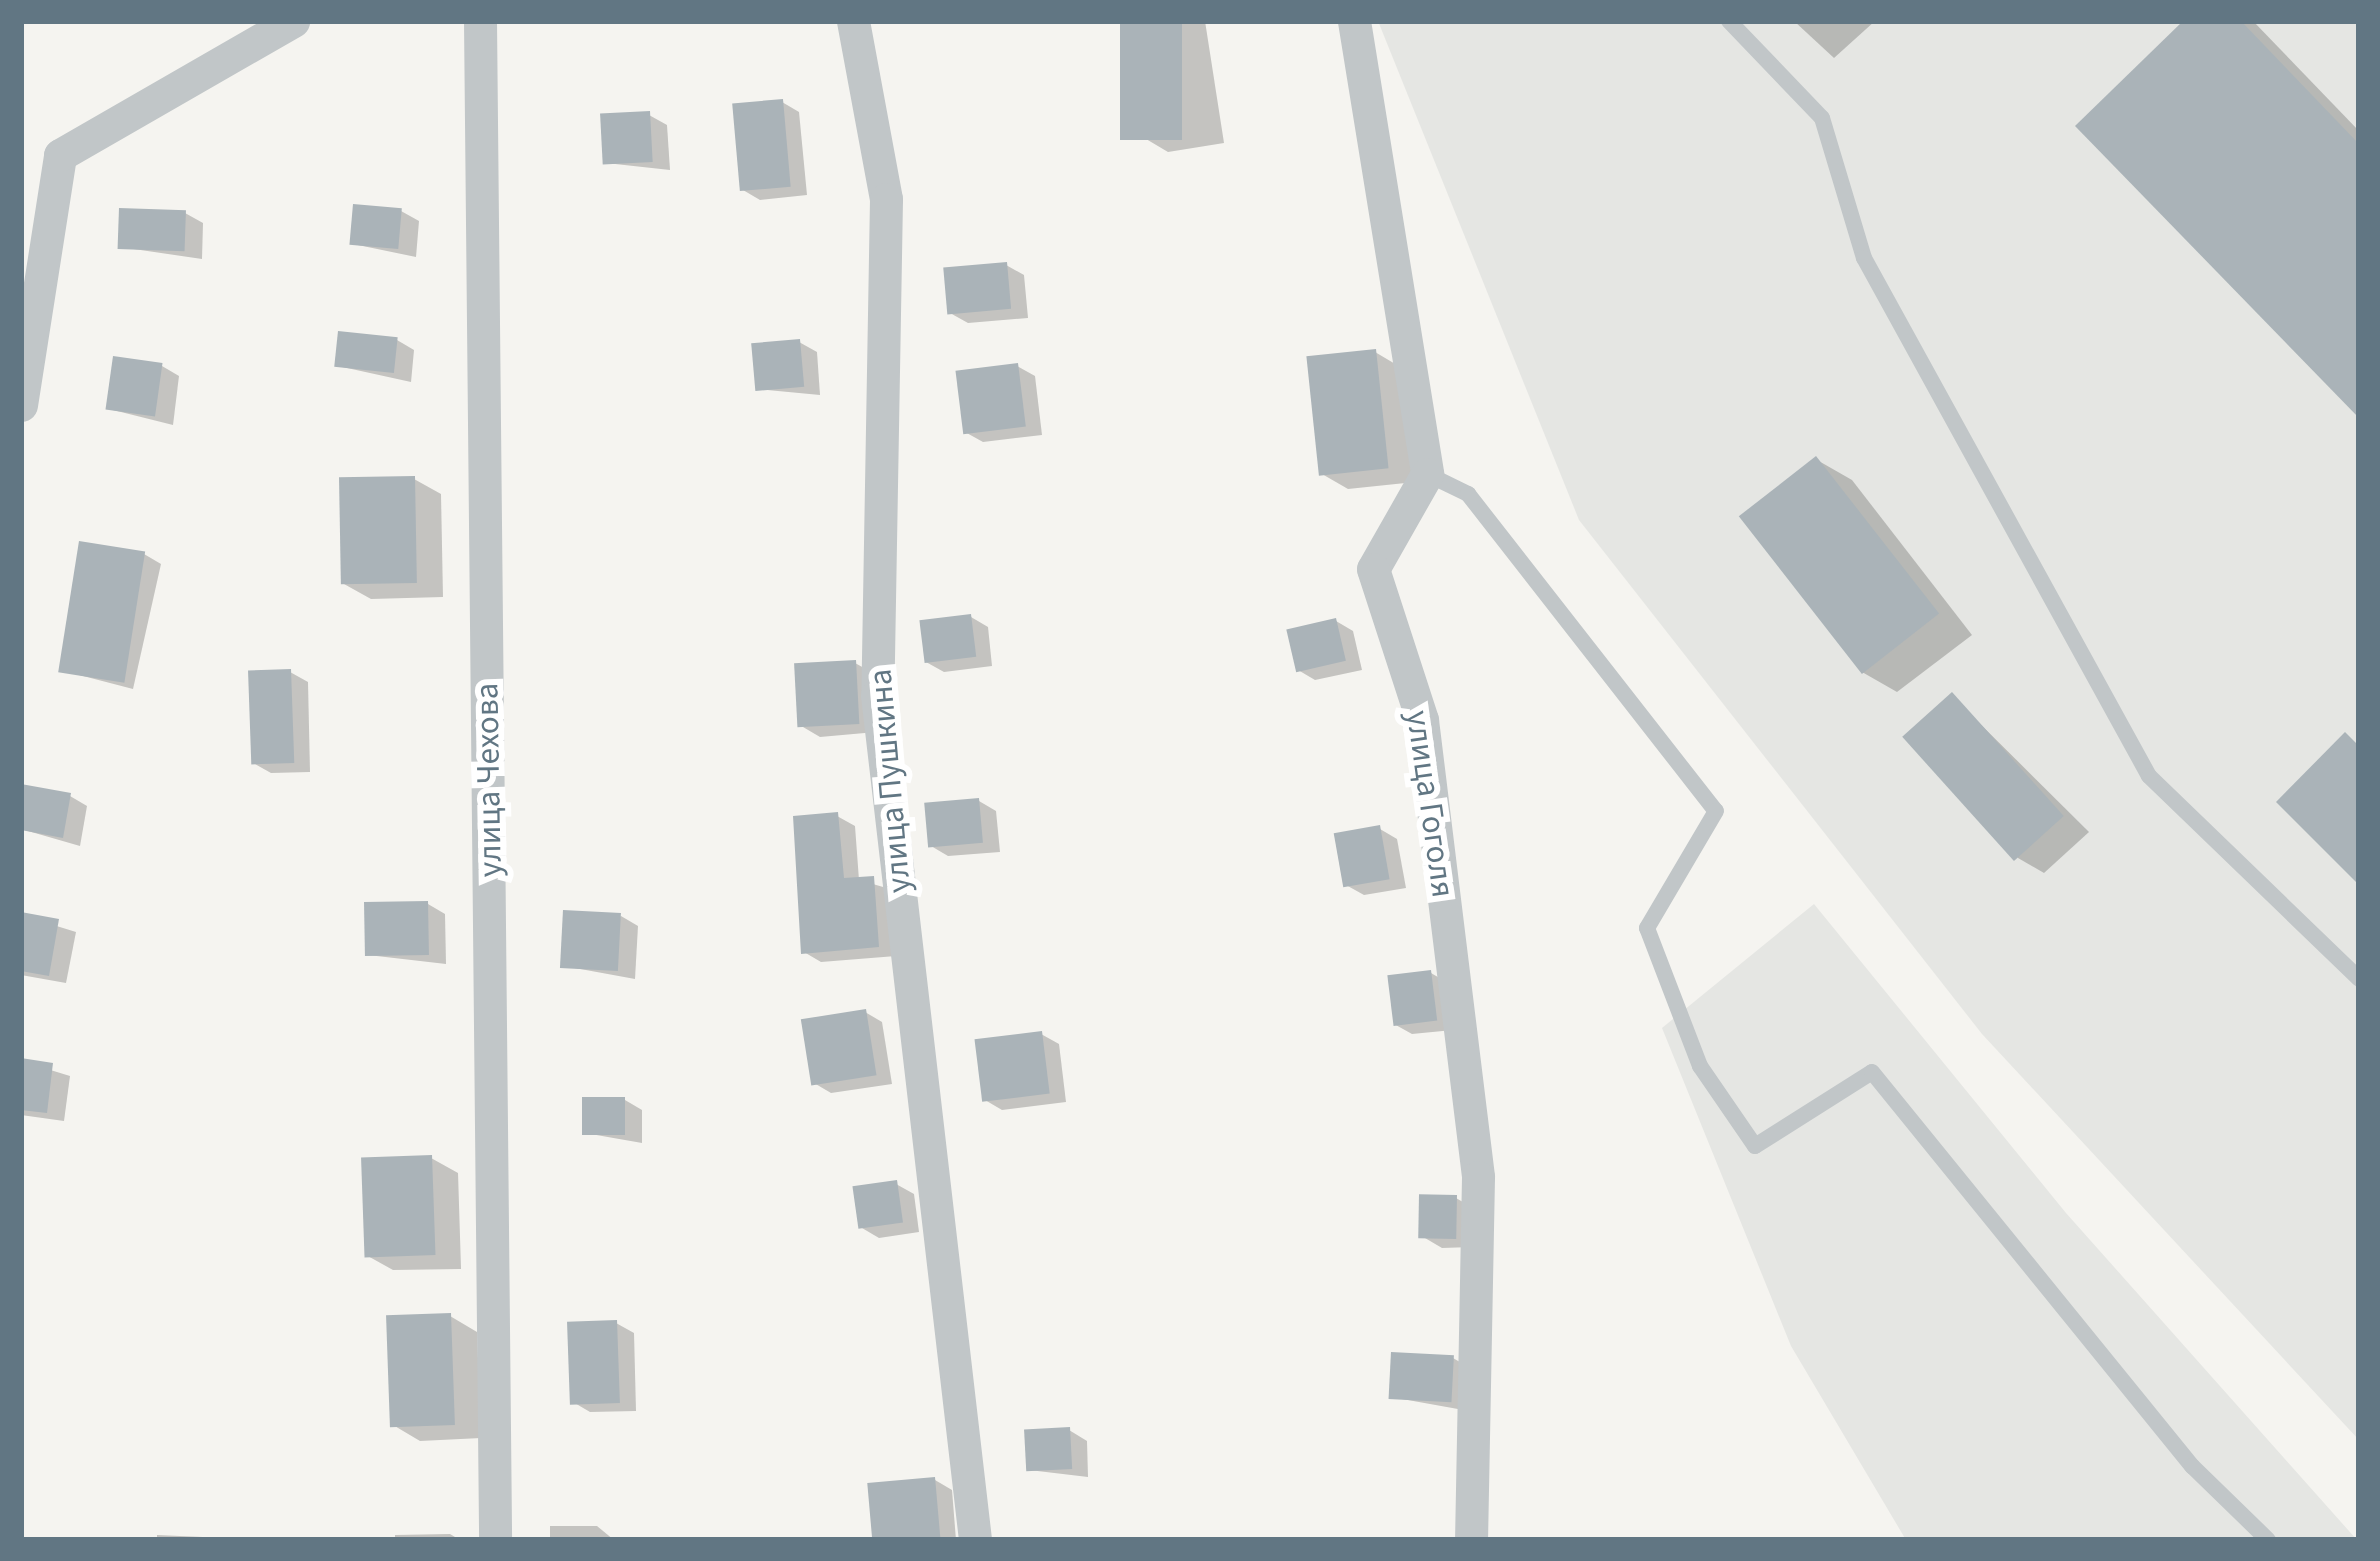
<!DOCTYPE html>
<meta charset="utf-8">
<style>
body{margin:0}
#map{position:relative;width:2380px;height:1561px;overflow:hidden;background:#f5f4f0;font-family:"Source Sans 3",sans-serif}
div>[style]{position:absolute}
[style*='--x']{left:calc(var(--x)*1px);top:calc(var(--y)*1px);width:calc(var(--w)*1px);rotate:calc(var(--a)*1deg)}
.built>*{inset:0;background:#e5e6e3}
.shadow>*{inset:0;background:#0003}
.building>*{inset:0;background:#aab3b8;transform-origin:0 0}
.lane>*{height:16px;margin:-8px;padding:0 8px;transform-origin:8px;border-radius:8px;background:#c1c6c8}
.street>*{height:33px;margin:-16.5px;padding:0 16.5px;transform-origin:16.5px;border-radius:16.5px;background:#c1c6c8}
span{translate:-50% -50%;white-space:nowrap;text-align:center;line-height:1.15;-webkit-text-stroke:12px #fff;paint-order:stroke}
.street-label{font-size:33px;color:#617683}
.frame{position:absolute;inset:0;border:24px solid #617683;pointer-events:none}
</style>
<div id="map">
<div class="built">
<i style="clip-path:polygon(1378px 21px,2359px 21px,2359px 1440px,1982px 1034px,1579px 520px)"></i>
<i style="clip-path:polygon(1814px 904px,2066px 1213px,2357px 1540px,1906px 1540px,1791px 1346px,1662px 1028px)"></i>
</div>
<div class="shadow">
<i style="clip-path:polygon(1123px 21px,1205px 21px,1224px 143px,1168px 152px,1141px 136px)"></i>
<i style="clip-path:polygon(1794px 21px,1875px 21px,1834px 58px)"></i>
<i style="clip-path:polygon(2187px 21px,2253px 21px,2359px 131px,2359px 413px)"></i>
<i style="clip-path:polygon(782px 102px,799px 112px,807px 195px,760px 200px,743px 190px)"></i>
<i style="clip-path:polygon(649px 115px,667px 125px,670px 170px,606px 163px)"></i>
<i style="clip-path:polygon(401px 211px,419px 221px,416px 257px,353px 244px)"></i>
<i style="clip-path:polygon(185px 213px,203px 223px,202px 259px,120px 247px)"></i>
<i style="clip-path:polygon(1006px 265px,1024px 275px,1028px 318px,968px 323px,950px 313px)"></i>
<i style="clip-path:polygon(397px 340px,414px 350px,411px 382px,338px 366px)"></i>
<i style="clip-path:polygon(799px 342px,817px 352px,820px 395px,757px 389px)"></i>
<i style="clip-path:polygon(1375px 352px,1402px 368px,1415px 482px,1348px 489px,1322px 474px)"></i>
<i style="clip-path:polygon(162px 366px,179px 376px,173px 425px,109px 409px)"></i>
<i style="clip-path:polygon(1017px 366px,1035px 376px,1042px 435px,983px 442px,965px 432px)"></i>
<i style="clip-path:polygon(1817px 460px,1852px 480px,1972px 635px,1897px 692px,1862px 672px)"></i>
<i style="clip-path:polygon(414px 479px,441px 494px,443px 597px,371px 599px,344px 584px)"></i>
<i style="clip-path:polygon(144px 554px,161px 564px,133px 689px,60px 670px)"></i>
<i style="clip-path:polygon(971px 617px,988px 627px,992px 666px,944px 672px,926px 662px)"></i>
<i style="clip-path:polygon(1336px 621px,1353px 631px,1362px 670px,1315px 680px,1298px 670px)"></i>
<i style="clip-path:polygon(855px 663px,873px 673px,876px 732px,820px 737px,803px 727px)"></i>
<i style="clip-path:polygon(290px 672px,308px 682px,310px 772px,271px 773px,253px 763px)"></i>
<i style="clip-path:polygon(1952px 696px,2089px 832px,2044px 873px,2018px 858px)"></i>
<i style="clip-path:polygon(70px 796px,87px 806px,80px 846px,21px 829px,21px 808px)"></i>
<i style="clip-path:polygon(979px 801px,996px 811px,1000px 852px,948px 856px,931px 846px)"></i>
<i style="clip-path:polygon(837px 816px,855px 826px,859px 880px,890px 889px,896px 956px,821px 962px,804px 952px)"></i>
<i style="clip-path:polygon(1380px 829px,1397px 839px,1406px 888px,1364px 895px,1346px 885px)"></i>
<i style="clip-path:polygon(428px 904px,445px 914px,446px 964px,368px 955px)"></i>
<i style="clip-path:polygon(21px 915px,76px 932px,66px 983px,21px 975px)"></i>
<i style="clip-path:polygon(621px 916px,638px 926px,635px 979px,564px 966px)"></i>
<i style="clip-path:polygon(1431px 973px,1448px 983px,1453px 1030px,1412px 1034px,1394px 1024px)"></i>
<i style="clip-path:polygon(865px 1012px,882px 1022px,892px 1084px,831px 1093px,814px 1083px)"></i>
<i style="clip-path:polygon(1041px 1034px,1059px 1044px,1066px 1102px,1002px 1110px,985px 1100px)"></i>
<i style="clip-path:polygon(21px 1061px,70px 1076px,64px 1121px,21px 1115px)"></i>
<i style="clip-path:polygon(625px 1100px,642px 1110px,642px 1143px,585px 1133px)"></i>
<i style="clip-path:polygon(431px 1158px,458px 1173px,461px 1269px,393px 1270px,366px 1255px)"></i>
<i style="clip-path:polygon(896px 1184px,914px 1194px,919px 1232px,879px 1238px,862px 1228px)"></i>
<i style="clip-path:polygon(1456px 1198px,1473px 1208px,1472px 1247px,1442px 1248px,1425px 1238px)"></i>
<i style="clip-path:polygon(450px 1316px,477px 1332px,481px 1438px,420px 1441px,393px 1425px)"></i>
<i style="clip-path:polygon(616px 1323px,634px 1333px,636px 1411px,590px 1412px,573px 1402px)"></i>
<i style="clip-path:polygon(1453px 1358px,1470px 1368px,1469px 1411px,1391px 1397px)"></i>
<i style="clip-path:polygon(1069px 1430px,1087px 1441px,1088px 1477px,1029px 1470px)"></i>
<i style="clip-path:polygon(935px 1480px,952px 1490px,956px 1540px,873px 1540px)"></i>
<i style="clip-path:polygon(550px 1526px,597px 1526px,614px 1540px,550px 1540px)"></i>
<i style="clip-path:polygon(450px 1534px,460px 1540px,395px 1540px,395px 1535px)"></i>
<i style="clip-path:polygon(157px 1535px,203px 1537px,208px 1540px,157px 1540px)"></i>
</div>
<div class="building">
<i style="left:1120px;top:21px;width:62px;height:119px"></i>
<i style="clip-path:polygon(2183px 21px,2241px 21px,2359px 144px,2359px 418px,2075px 126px)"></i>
<i style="left:783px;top:99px;width:88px;height:51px;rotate:85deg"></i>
<i style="left:650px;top:111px;width:51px;height:50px;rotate:87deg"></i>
<i style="left:353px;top:204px;width:49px;height:41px;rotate:5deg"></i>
<i style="left:119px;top:208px;width:67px;height:41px;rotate:2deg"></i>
<i style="left:1007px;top:262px;width:47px;height:64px;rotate:85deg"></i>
<i style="left:338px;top:331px;width:60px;height:36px;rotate:6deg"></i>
<i style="left:800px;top:339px;width:48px;height:49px;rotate:85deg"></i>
<i style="left:1376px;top:349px;width:120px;height:70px;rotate:84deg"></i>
<i style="left:113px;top:356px;width:50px;height:54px;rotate:8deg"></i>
<i style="left:1018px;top:363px;width:64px;height:63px;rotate:83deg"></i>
<i style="left:1816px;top:456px;width:200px;height:98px;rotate:52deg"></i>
<i style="left:415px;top:476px;width:107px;height:76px;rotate:89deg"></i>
<i style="left:79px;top:541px;width:67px;height:133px;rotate:9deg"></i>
<i style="left:971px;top:614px;width:43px;height:52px;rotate:83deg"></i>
<i style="left:1336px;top:618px;width:44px;height:51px;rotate:77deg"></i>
<i style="left:856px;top:660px;width:64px;height:62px;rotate:87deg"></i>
<i style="left:291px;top:669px;width:94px;height:43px;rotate:88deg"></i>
<i style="left:1952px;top:692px;width:167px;height:67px;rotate:48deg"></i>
<i style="clip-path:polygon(2345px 732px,2359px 746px,2359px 885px,2276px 802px)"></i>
<i style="clip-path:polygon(21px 784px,71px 793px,63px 838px,21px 830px)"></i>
<i style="left:979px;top:798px;width:45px;height:55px;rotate:85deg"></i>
<i style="clip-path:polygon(838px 812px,844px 878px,874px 876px,879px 947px,801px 954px,793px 816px)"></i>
<i style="left:1380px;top:825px;width:55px;height:47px;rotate:80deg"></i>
<i style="left:428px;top:901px;width:54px;height:64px;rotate:89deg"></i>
<i style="left:563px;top:910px;width:58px;height:58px;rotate:3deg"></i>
<i style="clip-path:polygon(21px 912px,59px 919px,49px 976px,21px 971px)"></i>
<i style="left:1431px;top:970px;width:51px;height:44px;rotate:83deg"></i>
<i style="left:866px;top:1009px;width:67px;height:66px;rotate:81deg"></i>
<i style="left:1042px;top:1031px;width:63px;height:68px;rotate:83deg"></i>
<i style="clip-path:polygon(21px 1058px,53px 1063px,47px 1113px,21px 1110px)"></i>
<i style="left:582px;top:1097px;width:43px;height:38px"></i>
<i style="left:432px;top:1155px;width:100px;height:71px;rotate:88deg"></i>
<i style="left:897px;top:1180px;width:43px;height:45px;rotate:82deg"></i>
<i style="left:1457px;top:1195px;width:44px;height:38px;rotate:91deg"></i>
<i style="left:451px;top:1313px;width:112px;height:65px;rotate:88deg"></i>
<i style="left:617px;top:1320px;width:83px;height:50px;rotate:88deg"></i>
<i style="left:1391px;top:1352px;width:63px;height:47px;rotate:3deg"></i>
<i style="left:1070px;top:1427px;width:42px;height:46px;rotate:87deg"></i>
<i style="left:935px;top:1477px;width:63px;height:68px;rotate:85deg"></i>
</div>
<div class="lane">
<i style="--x:1729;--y:21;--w:134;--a:46.2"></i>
<i style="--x:1822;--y:118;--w:146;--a:73.3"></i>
<i style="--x:1864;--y:258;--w:591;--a:61.18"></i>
<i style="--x:2149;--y:776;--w:292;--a:44"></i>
<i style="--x:1427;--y:474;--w:46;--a:26"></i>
<i style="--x:1468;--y:494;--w:402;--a:52"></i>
<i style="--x:1716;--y:811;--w:136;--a:120.5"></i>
<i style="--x:1647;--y:928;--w:148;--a:69"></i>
<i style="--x:1700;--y:1066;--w:97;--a:55.5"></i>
<i style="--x:1755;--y:1146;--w:138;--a:-32.3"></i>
<i style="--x:1872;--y:1072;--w:508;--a:50.92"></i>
<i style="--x:2192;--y:1466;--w:106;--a:44.2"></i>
</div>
<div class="street">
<i style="--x:480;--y:21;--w:1519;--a:89.43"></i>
<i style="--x:853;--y:21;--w:181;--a:79.5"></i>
<i style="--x:886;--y:199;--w:496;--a:91"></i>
<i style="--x:877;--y:695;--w:851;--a:83.38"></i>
<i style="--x:1354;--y:21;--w:459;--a:80.8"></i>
<i style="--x:1427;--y:474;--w:109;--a:119.6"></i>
<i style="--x:1373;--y:569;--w:159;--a:72"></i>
<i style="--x:1422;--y:720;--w:460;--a:83"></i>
<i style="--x:1478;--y:1177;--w:363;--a:91.1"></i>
<i style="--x:21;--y:405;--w:253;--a:-81.1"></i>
<i style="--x:60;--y:155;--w:269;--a:-29.9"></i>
</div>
<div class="street-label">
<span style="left:489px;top:780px;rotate:-91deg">улица Чехова</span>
<span style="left:890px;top:781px;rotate:-95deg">улица Пушкина</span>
<span style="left:1430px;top:804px;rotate:82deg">улица Гоголя</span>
</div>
<div class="frame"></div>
</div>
